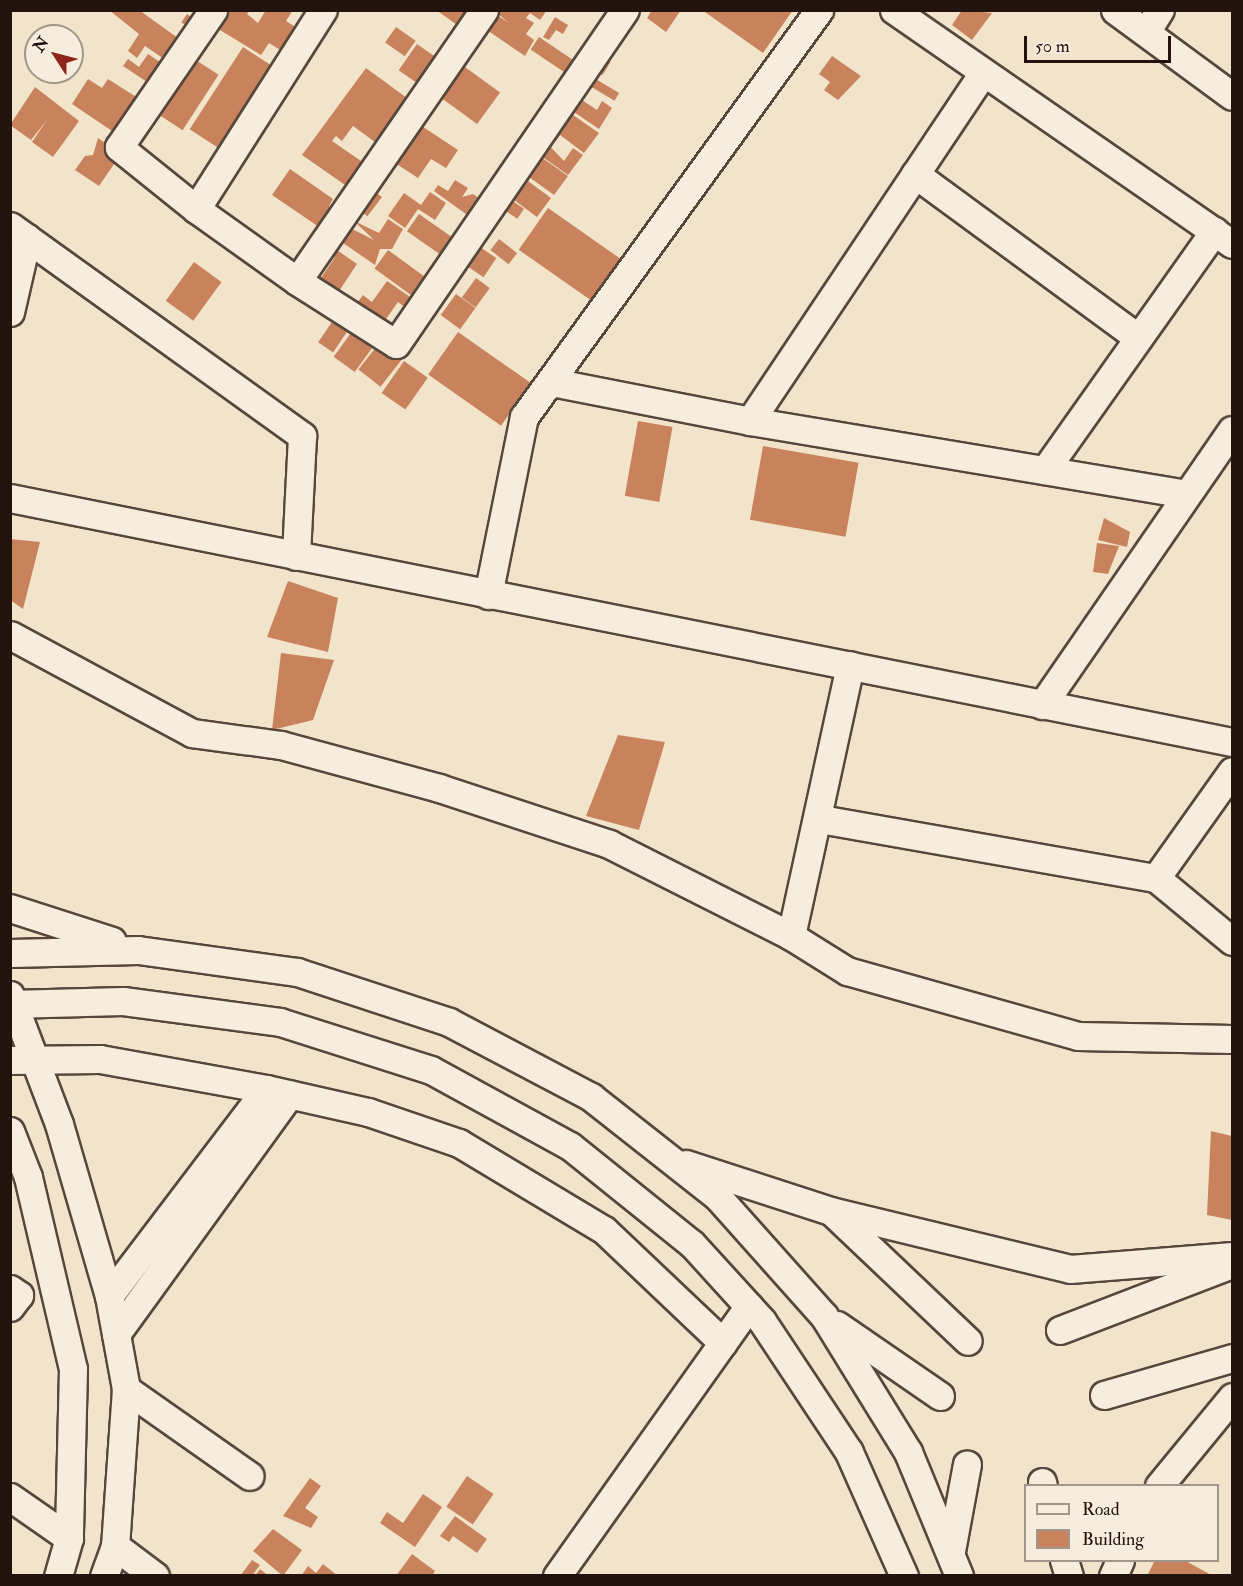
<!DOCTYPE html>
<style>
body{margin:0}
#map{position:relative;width:1243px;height:1586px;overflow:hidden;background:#f1e4cb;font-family:"IM FELL Double Pica",serif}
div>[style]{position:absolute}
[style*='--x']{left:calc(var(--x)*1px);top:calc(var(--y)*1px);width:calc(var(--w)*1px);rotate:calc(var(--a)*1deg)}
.building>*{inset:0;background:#c8835d;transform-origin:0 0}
.roads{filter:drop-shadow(2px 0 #56473d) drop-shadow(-2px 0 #56473d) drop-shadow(0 2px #56473d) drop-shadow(0 -2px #56473d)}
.minor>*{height:27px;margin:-13.5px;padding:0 13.5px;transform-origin:13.5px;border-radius:13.5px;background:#f6eddd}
span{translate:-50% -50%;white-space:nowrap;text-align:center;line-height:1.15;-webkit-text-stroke:4.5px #f6eddd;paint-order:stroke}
.frame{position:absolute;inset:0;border:12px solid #23130e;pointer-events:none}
.legend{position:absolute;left:1024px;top:1484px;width:195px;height:78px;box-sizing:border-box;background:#f6eddd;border:2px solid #a2968a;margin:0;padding:8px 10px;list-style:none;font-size:18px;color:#23130e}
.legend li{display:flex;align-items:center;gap:12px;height:30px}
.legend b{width:30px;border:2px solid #a2968a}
.north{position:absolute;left:24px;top:24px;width:60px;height:60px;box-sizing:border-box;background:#f6eddd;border:2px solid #a2968a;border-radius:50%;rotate:306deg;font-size:16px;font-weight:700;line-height:24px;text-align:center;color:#23130e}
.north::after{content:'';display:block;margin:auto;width:21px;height:27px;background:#8f2418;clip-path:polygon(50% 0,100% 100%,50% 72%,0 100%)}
.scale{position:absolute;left:1024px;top:36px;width:147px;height:27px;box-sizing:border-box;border:3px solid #23130e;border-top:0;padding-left:8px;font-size:18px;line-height:21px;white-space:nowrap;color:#23130e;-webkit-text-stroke:4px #f6eddd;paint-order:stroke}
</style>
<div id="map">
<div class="building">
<i style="clip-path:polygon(109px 10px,139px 10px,182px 41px,167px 61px,145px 46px,137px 58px,128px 51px,139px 34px)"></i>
<i style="clip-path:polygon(219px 10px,250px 10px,247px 14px,258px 23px,266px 10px,293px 10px,286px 21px,300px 30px,285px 53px,269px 43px,261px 55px,210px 24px)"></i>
<i style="clip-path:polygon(436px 10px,472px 10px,460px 27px)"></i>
<i style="clip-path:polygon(493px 10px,547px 10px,540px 20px,530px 13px,526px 18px,534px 23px,526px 34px,534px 40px,525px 56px,481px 26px,491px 11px,509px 23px)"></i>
<i style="clip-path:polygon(652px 10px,681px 10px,666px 32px,647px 18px)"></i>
<i style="clip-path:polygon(702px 10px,793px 10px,763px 53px)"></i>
<i style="clip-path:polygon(962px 10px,992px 13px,972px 40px,952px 25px)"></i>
<i style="left:187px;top:14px;width:12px;height:10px;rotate:35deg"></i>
<i style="clip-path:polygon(555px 17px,568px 25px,563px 34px,556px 30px,549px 40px,543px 37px)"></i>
<i style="left:396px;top:27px;width:24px;height:19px;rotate:35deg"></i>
<i style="left:615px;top:29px;width:14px;height:24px;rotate:36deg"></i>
<i style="left:539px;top:37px;width:47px;height:15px;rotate:34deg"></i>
<i style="left:417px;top:44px;width:24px;height:32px;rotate:35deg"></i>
<i style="left:243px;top:47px;width:38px;height:98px;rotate:33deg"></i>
<i style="left:185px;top:53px;width:40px;height:66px;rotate:33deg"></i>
<i style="clip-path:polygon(148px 54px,166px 66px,147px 82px,123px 66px,128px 59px,139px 67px)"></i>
<i style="left:600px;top:56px;width:12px;height:15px;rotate:31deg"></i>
<i style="clip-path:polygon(832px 56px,861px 76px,838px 100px,824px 90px,830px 82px,819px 74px)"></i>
<i style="left:458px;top:62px;width:52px;height:39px;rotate:36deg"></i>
<i style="clip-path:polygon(366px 68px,407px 98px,375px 142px,353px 126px,342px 141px,336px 136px,332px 141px,364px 163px,348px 187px,302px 155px)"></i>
<i style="left:584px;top:72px;width:41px;height:9px;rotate:31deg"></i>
<i style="clip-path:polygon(88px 79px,102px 88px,108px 79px,141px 100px,118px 135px,72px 104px)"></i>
<i style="clip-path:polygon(35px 87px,79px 121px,53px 157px,32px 142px,47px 120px,31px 140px,10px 125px)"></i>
<i style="clip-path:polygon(573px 94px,597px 110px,602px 101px,612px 108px,599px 129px,565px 106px)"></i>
<i style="clip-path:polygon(563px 108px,599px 133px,584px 153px,560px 135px,555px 142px,544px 134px)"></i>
<i style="clip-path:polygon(414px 121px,458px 150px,446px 168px,431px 159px,418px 178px,392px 161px)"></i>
<i style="clip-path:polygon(98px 138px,121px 154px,99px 186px,75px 170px,85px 156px,93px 155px)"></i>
<i style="clip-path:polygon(543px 139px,564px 161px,573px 148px,583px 155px,568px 175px,534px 151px)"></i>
<i style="clip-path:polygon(531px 150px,568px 176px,554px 195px,529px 177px,521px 189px,509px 181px)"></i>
<i style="clip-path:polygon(290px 169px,333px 199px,329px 206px,335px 210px,322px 229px,272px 195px)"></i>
<i style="clip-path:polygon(455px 180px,468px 188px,462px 197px,473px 194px,482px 200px,470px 217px,434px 191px,438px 185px,448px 191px)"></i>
<i style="clip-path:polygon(528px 181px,551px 198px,537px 217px,506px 194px,511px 187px,519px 193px)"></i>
<i style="left:370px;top:188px;width:15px;height:24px;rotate:37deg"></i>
<i style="clip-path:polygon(430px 192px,446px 203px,435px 220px,418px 209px,405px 228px,388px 216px,404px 193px,421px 205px)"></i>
<i style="left:505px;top:196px;width:23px;height:12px;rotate:34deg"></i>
<i style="left:548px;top:208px;width:89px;height:51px;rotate:35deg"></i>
<i style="left:419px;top:214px;width:44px;height:21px;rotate:35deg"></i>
<i style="clip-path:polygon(388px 219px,403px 229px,392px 249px,380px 249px,375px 265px,333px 236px,350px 228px,374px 240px,354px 221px,379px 233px)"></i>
<i style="left:499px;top:239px;width:23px;height:14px;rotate:38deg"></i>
<i style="left:474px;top:243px;width:27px;height:23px;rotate:34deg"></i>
<i style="clip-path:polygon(331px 246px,357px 264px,337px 294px,319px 281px,335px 257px,327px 252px)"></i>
<i style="left:388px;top:250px;width:48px;height:23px;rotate:36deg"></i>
<i style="left:194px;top:262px;width:34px;height:48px;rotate:36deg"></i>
<i style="left:476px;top:278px;width:17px;height:24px;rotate:36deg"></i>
<i style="clip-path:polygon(387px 281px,413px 299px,406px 308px,398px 302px,381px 326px,354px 307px,363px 295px,372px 302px)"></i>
<i style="left:456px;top:294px;width:24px;height:26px;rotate:36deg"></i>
<i style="left:340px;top:310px;width:18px;height:39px;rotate:34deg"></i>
<i style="left:356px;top:326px;width:26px;height:38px;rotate:36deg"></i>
<i style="left:458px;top:332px;width:89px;height:52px;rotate:35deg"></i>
<i style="left:380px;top:342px;width:28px;height:35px;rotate:38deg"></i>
<i style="left:404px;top:361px;width:29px;height:39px;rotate:35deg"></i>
<i style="left:638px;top:421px;width:35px;height:76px;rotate:10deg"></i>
<i style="left:763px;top:446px;width:97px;height:75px;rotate:10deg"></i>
<i style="clip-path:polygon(1104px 518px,1130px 532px,1127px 547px,1098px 540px)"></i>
<i style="clip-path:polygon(10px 539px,40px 542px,23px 609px,10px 600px)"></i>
<i style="clip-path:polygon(1097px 543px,1119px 546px,1108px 574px,1093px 572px)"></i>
<i style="clip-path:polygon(288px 581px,338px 598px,328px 652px,267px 637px)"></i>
<i style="clip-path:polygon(281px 653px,334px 660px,313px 720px,272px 730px)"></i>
<i style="clip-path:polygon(618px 735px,665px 742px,639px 830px,586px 816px)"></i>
<i style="clip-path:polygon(1211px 1131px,1232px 1136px,1232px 1220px,1207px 1215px)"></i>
<i style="left:467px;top:1476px;width:32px;height:37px;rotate:34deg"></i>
<i style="clip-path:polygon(310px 1478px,321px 1486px,305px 1508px,318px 1517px,311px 1528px,283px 1516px)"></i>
<i style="clip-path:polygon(423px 1494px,442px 1507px,415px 1547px,380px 1523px,387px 1512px,403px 1523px)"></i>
<i style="clip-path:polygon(455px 1516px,487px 1539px,477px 1553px,453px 1536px,449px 1542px,440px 1536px)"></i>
<i style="clip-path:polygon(273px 1529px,302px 1550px,283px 1576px,253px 1551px)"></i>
<i style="clip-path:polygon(412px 1554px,435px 1571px,432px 1576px,396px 1576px)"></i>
<i style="clip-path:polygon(252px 1560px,260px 1565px,252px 1576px,240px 1576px)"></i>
<i style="clip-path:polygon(1155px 1560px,1184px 1560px,1213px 1576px,1147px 1576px)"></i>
<i style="clip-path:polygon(323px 1564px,338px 1576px,301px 1576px,308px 1566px,316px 1573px)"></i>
<i style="clip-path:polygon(260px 1569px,269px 1576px,255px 1576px)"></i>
</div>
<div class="roads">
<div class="minor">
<i style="--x:484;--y:10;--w:329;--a:124.6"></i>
<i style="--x:297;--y:281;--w:117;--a:32.5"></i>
<i style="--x:396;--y:344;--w:405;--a:-55.6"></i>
<i style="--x:894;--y:10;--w:411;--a:34.7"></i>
<i style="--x:1115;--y:10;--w:145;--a:36.3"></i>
<i style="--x:1146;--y:32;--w:26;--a:-58"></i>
<i style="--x:915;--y:174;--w:277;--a:36.3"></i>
<i style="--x:196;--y:209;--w:99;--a:-141.2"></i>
<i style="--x:119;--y:147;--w:166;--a:-55.5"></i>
<i style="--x:10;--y:226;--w:360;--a:35.7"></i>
<i style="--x:302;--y:436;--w:120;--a:92.9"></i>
<i style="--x:297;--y:281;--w:124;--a:-144.5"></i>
<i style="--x:196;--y:209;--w:236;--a:-57.5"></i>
<i style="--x:10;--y:312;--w:76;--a:-77.1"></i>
<i style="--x:552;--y:382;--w:202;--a:11.1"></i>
<i style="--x:750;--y:421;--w:442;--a:9.5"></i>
<i style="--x:750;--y:421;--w:419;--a:-56.2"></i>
<i style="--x:1045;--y:470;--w:293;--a:-54.7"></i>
<i style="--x:10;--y:498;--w:1246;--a:11.29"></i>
<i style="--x:488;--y:595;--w:182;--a:-78.6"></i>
<i style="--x:524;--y:417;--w:503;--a:-54.06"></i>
<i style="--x:10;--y:635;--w:207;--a:28.3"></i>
<i style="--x:192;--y:733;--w:90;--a:7.7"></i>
<i style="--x:281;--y:745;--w:164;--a:15.2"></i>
<i style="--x:439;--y:788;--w:179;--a:18.2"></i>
<i style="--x:609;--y:844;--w:204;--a:26.8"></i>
<i style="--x:791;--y:936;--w:66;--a:32"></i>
<i style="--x:847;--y:971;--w:240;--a:15.7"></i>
<i style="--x:1078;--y:1036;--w:154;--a:1.1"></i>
<i style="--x:1042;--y:705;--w:334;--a:-55.4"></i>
<i style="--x:820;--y:819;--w:341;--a:10"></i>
<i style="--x:1156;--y:878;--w:99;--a:39.7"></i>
<i style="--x:1156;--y:878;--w:131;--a:-54.6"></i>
<i style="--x:10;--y:908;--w:107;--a:17.9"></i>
<i style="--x:791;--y:936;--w:277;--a:-77.7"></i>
<i style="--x:10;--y:953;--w:128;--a:-1.3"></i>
<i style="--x:138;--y:950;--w:161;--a:7.9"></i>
<i style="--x:297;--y:972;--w:160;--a:18.2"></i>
<i style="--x:449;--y:1022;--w:161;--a:27.8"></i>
<i style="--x:591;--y:1097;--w:160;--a:38.2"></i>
<i style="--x:717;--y:1196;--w:161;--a:48.3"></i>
<i style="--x:824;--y:1316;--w:160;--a:58.3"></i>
<i style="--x:908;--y:1452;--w:134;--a:67.6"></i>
<i style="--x:10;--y:995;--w:138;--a:69.2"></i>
<i style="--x:59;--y:1124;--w:179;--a:73.8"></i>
<i style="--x:109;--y:1296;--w:95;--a:79.6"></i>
<i style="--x:126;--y:1389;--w:157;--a:94"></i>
<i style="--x:115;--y:1546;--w:32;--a:110"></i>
<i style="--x:10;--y:1004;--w:113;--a:-1.5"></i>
<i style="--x:123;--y:1001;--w:158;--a:7.6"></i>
<i style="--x:280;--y:1022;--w:158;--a:17.6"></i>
<i style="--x:431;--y:1070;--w:158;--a:28.7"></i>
<i style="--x:570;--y:1146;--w:156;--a:38.8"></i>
<i style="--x:692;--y:1244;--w:104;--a:47.7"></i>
<i style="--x:762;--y:1321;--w:157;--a:56.4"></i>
<i style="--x:849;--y:1452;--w:136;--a:66.1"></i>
<i style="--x:10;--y:1060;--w:90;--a:-0.6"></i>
<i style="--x:100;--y:1059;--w:169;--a:10.2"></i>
<i style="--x:266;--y:1089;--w:105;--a:12.7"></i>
<i style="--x:368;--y:1112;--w:96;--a:18.8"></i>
<i style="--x:459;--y:1143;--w:169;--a:31"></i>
<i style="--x:604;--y:1230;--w:164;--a:43.5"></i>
<i style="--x:10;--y:1131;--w:49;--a:68.6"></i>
<i style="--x:28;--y:1177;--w:197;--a:76.8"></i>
<i style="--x:73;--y:1369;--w:169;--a:91.4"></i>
<i style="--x:69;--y:1538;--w:40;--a:106"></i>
<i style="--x:686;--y:1164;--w:152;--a:18"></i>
<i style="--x:831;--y:1211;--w:246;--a:13.6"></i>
<i style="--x:1070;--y:1269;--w:163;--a:-4.6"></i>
<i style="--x:832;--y:1212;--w:187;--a:43.5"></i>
<i style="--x:10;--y:1289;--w:11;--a:34"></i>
<i style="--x:19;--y:1295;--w:15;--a:127"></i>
<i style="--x:109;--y:1296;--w:260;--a:-52.8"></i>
<i style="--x:837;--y:1325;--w:125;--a:34.6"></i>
<i style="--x:1060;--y:1330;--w:181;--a:-21"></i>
<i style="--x:116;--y:1334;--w:296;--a:-54.1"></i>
<i style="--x:126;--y:1389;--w:151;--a:35.1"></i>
<i style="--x:1104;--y:1395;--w:133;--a:-16.1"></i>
<i style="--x:1042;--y:1482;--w:4;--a:76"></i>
<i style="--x:1159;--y:1486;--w:115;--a:-50.6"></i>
<i style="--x:10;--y:1497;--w:72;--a:34.8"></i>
<i style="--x:115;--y:1546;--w:50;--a:36.9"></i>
<i style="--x:951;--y:1551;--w:88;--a:-79.6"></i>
<i style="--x:1064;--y:1560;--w:17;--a:73"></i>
<i style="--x:557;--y:1576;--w:331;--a:-54.6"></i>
<i style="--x:1113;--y:1576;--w:17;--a:-66"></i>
</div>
</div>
<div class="frame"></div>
<ul class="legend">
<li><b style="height:8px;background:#f6eddd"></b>Road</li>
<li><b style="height:16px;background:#c8835d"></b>Building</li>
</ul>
<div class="north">N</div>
<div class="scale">50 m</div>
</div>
